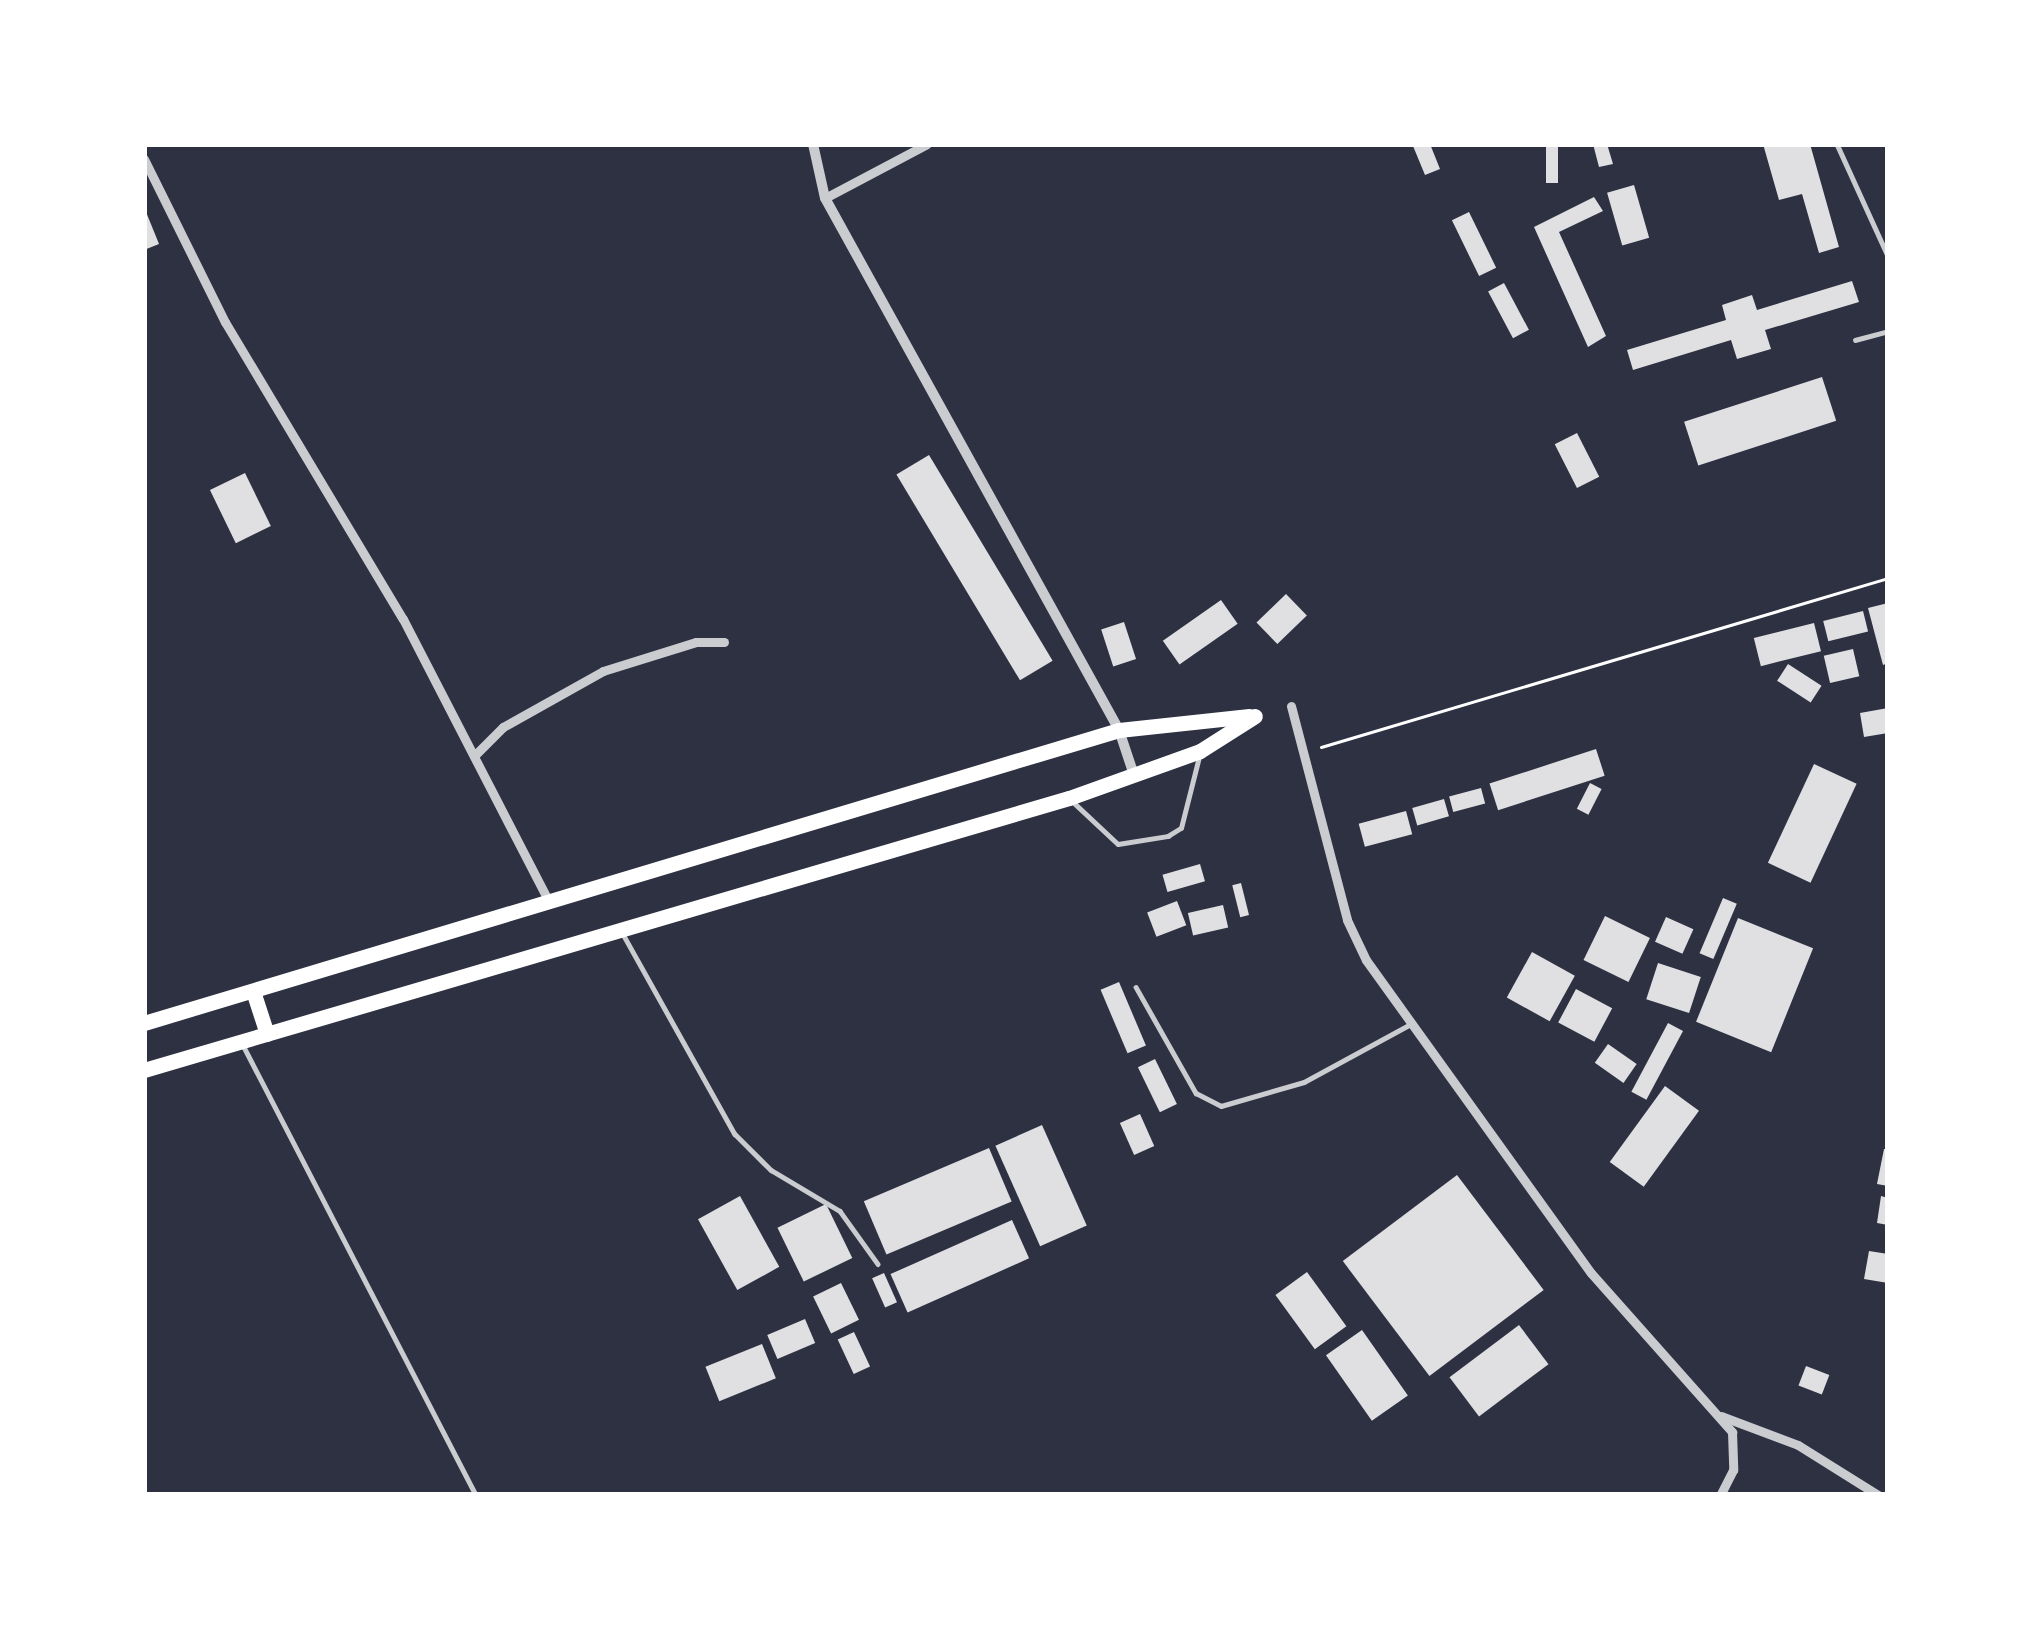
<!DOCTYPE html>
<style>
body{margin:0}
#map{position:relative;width:2032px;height:1639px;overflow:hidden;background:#2d3142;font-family:"Noto Sans",sans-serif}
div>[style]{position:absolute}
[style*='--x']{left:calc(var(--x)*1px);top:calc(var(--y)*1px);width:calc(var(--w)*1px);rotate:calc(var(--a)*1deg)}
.building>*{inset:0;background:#e0e0e3;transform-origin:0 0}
.path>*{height:3px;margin:-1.5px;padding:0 1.5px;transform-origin:1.5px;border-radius:1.5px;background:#fff}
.service>*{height:4.5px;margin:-2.25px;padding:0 2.25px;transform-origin:2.25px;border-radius:2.25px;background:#caccd0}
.minor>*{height:9px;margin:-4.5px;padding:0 4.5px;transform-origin:4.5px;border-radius:4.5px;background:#caccd0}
.tertiary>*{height:10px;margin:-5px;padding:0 5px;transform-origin:5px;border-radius:5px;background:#caccd0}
.trunk>*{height:15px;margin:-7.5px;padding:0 7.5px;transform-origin:7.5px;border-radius:7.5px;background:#fff}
span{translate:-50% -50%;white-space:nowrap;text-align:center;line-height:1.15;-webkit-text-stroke:9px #fff;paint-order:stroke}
.frame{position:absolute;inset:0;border:147px solid #fff;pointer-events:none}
</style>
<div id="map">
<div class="building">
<i style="clip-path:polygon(1430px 144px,1440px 169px,1425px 175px,1413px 146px)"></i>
<i style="left:1546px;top:144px;width:12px;height:39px"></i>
<i style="clip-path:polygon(1593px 144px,1607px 144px,1613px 164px,1599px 167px)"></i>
<i style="clip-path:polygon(1763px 144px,1810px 144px,1839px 247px,1819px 253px,1802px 194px,1779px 200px)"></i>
<i style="left:1634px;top:185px;width:55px;height:28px;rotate:74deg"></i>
<i style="clip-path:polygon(1594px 197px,1603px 211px,1559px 232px,1606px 336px,1588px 347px,1534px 227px)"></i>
<i style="clip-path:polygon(144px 207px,159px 244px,144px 250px)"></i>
<i style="left:1469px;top:212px;width:62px;height:19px;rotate:64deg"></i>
<i style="clip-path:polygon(1852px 281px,1859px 302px,1765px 330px,1771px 349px,1737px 359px,1731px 340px,1633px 370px,1627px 350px,1726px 320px,1722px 305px,1752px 295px,1757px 310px)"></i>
<i style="left:1504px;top:283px;width:53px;height:18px;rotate:62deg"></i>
<i style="left:1822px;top:377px;width:46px;height:145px;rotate:72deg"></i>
<i style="left:1577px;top:433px;width:49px;height:25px;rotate:63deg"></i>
<i style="left:929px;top:455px;width:240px;height:38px;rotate:59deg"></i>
<i style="left:245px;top:473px;width:59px;height:39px;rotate:64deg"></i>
<i style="left:1286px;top:594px;width:30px;height:41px;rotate:46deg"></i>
<i style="left:1221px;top:600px;width:29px;height:71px;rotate:55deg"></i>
<i style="clip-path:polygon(1888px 603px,1888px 663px,1883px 665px,1868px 608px)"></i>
<i style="left:1863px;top:611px;width:21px;height:41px;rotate:76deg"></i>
<i style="left:1124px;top:622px;width:39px;height:24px;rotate:72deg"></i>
<i style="left:1814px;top:623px;width:29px;height:62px;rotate:76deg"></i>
<i style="left:1853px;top:649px;width:28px;height:30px;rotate:77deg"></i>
<i style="left:1788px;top:664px;width:40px;height:20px;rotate:33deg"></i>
<i style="clip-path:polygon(1888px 708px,1888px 733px,1864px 737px,1860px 713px)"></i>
<i style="left:1596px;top:749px;width:28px;height:112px;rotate:72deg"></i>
<i style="left:1814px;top:764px;width:47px;height:109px;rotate:25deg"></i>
<i style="left:1590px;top:783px;width:13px;height:29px;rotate:27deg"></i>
<i style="left:1481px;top:788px;width:16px;height:33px;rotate:75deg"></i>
<i style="left:1444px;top:799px;width:18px;height:33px;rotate:74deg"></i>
<i style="left:1406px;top:811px;width:24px;height:49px;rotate:75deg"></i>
<i style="left:1200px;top:864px;width:18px;height:39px;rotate:74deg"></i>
<i style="left:1241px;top:883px;width:33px;height:9px;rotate:76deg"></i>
<i style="left:1723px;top:898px;width:15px;height:60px;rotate:23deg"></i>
<i style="left:1177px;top:901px;width:26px;height:32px;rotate:69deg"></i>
<i style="left:1223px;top:905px;width:23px;height:36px;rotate:77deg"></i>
<i style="left:1605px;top:916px;width:50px;height:49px;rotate:26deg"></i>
<i style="left:1666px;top:917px;width:30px;height:27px;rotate:24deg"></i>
<i style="left:1738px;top:918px;width:81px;height:112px;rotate:22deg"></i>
<i style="left:1532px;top:952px;width:49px;height:52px;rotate:29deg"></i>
<i style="left:1658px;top:963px;width:45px;height:38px;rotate:18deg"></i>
<i style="left:1119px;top:982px;width:69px;height:20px;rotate:67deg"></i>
<i style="left:1576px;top:989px;width:41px;height:38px;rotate:28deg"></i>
<i style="left:1668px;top:1023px;width:17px;height:78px;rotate:28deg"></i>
<i style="left:1608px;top:1044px;width:35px;height:23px;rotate:35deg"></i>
<i style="left:1155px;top:1059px;width:50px;height:19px;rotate:64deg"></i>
<i style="left:1665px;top:1086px;width:42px;height:94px;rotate:36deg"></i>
<i style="left:1140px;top:1114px;width:35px;height:22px;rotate:66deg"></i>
<i style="left:1042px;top:1125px;width:110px;height:51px;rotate:66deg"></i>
<i style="left:989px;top:1148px;width:58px;height:136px;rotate:67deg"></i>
<i style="clip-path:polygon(1884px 1149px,1888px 1149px,1888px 1186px,1877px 1184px)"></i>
<i style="left:1457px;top:1175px;width:144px;height:143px;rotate:53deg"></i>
<i style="left:740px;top:1196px;width:81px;height:48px;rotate:61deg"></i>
<i style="clip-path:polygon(1881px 1196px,1888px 1198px,1888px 1225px,1877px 1223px)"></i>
<i style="left:826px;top:1204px;width:60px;height:54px;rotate:64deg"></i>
<i style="left:1012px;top:1220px;width:42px;height:133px;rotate:66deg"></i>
<i style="clip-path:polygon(1869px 1251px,1888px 1254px,1888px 1283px,1864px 1279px)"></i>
<i style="left:1307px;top:1272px;width:67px;height:39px;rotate:54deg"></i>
<i style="left:884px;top:1273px;width:32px;height:13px;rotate:66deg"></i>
<i style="left:841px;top:1283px;width:41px;height:31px;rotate:64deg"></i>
<i style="left:805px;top:1319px;width:26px;height:41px;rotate:67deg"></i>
<i style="left:1519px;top:1325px;width:49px;height:87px;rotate:53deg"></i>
<i style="left:1362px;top:1330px;width:80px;height:44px;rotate:55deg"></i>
<i style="left:854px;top:1332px;width:38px;height:18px;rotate:65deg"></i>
<i style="left:762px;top:1344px;width:37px;height:61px;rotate:68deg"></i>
<i style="left:1806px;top:1366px;width:25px;height:21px;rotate:21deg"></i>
</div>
<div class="path">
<i style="--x:1321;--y:747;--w:592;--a:-16.6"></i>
</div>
<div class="service">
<i style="--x:1837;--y:144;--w:123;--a:65.5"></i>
<i style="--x:1855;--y:340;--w:34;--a:-15"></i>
<i style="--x:1071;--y:800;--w:64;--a:43.1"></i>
<i style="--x:1118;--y:844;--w:51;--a:-9.1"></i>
<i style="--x:1168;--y:836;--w:15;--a:-32"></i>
<i style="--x:1181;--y:828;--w:73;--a:-75.8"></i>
<i style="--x:623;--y:934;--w:229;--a:60.8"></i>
<i style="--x:735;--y:1134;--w:51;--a:45"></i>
<i style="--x:771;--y:1170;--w:80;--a:30.7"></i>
<i style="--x:840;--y:1211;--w:65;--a:54.4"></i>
<i style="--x:1136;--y:987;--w:122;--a:60.5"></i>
<i style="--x:1196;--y:1093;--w:28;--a:27"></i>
<i style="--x:1221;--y:1106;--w:86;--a:-16.1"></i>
<i style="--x:1304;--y:1082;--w:122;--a:-28.5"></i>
<i style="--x:244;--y:1047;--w:505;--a:62.62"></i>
</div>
<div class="minor">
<i style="--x:144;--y:159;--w:182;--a:63.6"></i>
<i style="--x:225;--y:322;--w:346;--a:59.1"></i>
<i style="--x:403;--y:619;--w:314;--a:62.7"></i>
<i style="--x:825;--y:198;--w:115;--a:-27.9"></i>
<i style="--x:1291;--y:706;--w:221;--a:75.3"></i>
<i style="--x:1347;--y:920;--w:44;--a:64.6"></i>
<i style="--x:1366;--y:960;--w:385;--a:54.3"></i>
<i style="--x:1591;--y:1273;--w:213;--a:48.4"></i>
<i style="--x:1732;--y:1432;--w:38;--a:88"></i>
<i style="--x:1733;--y:1470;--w:28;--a:117"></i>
<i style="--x:474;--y:756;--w:41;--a:-45"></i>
<i style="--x:503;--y:727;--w:115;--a:-29.2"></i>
<i style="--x:603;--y:671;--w:97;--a:-17.3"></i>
<i style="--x:696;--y:642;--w:28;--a:0"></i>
<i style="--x:1721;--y:1416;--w:82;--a:20.6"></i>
<i style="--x:1798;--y:1445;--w:94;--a:32"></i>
</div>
<div class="tertiary">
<i style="--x:813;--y:144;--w:55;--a:77.5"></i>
<i style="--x:825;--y:198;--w:608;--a:61.07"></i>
<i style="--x:1119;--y:730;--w:47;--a:71.6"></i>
</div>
<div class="trunk">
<i style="--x:253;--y:991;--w:45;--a:72"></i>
<i style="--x:144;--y:1023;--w:1018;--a:-16.73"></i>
<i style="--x:1119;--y:730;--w:131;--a:-6.1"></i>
<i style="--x:144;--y:1070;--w:964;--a:-16.39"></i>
<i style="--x:1069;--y:798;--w:139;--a:-19.7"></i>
<i style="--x:1200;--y:751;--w:65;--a:-32.5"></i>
</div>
<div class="frame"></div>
</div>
